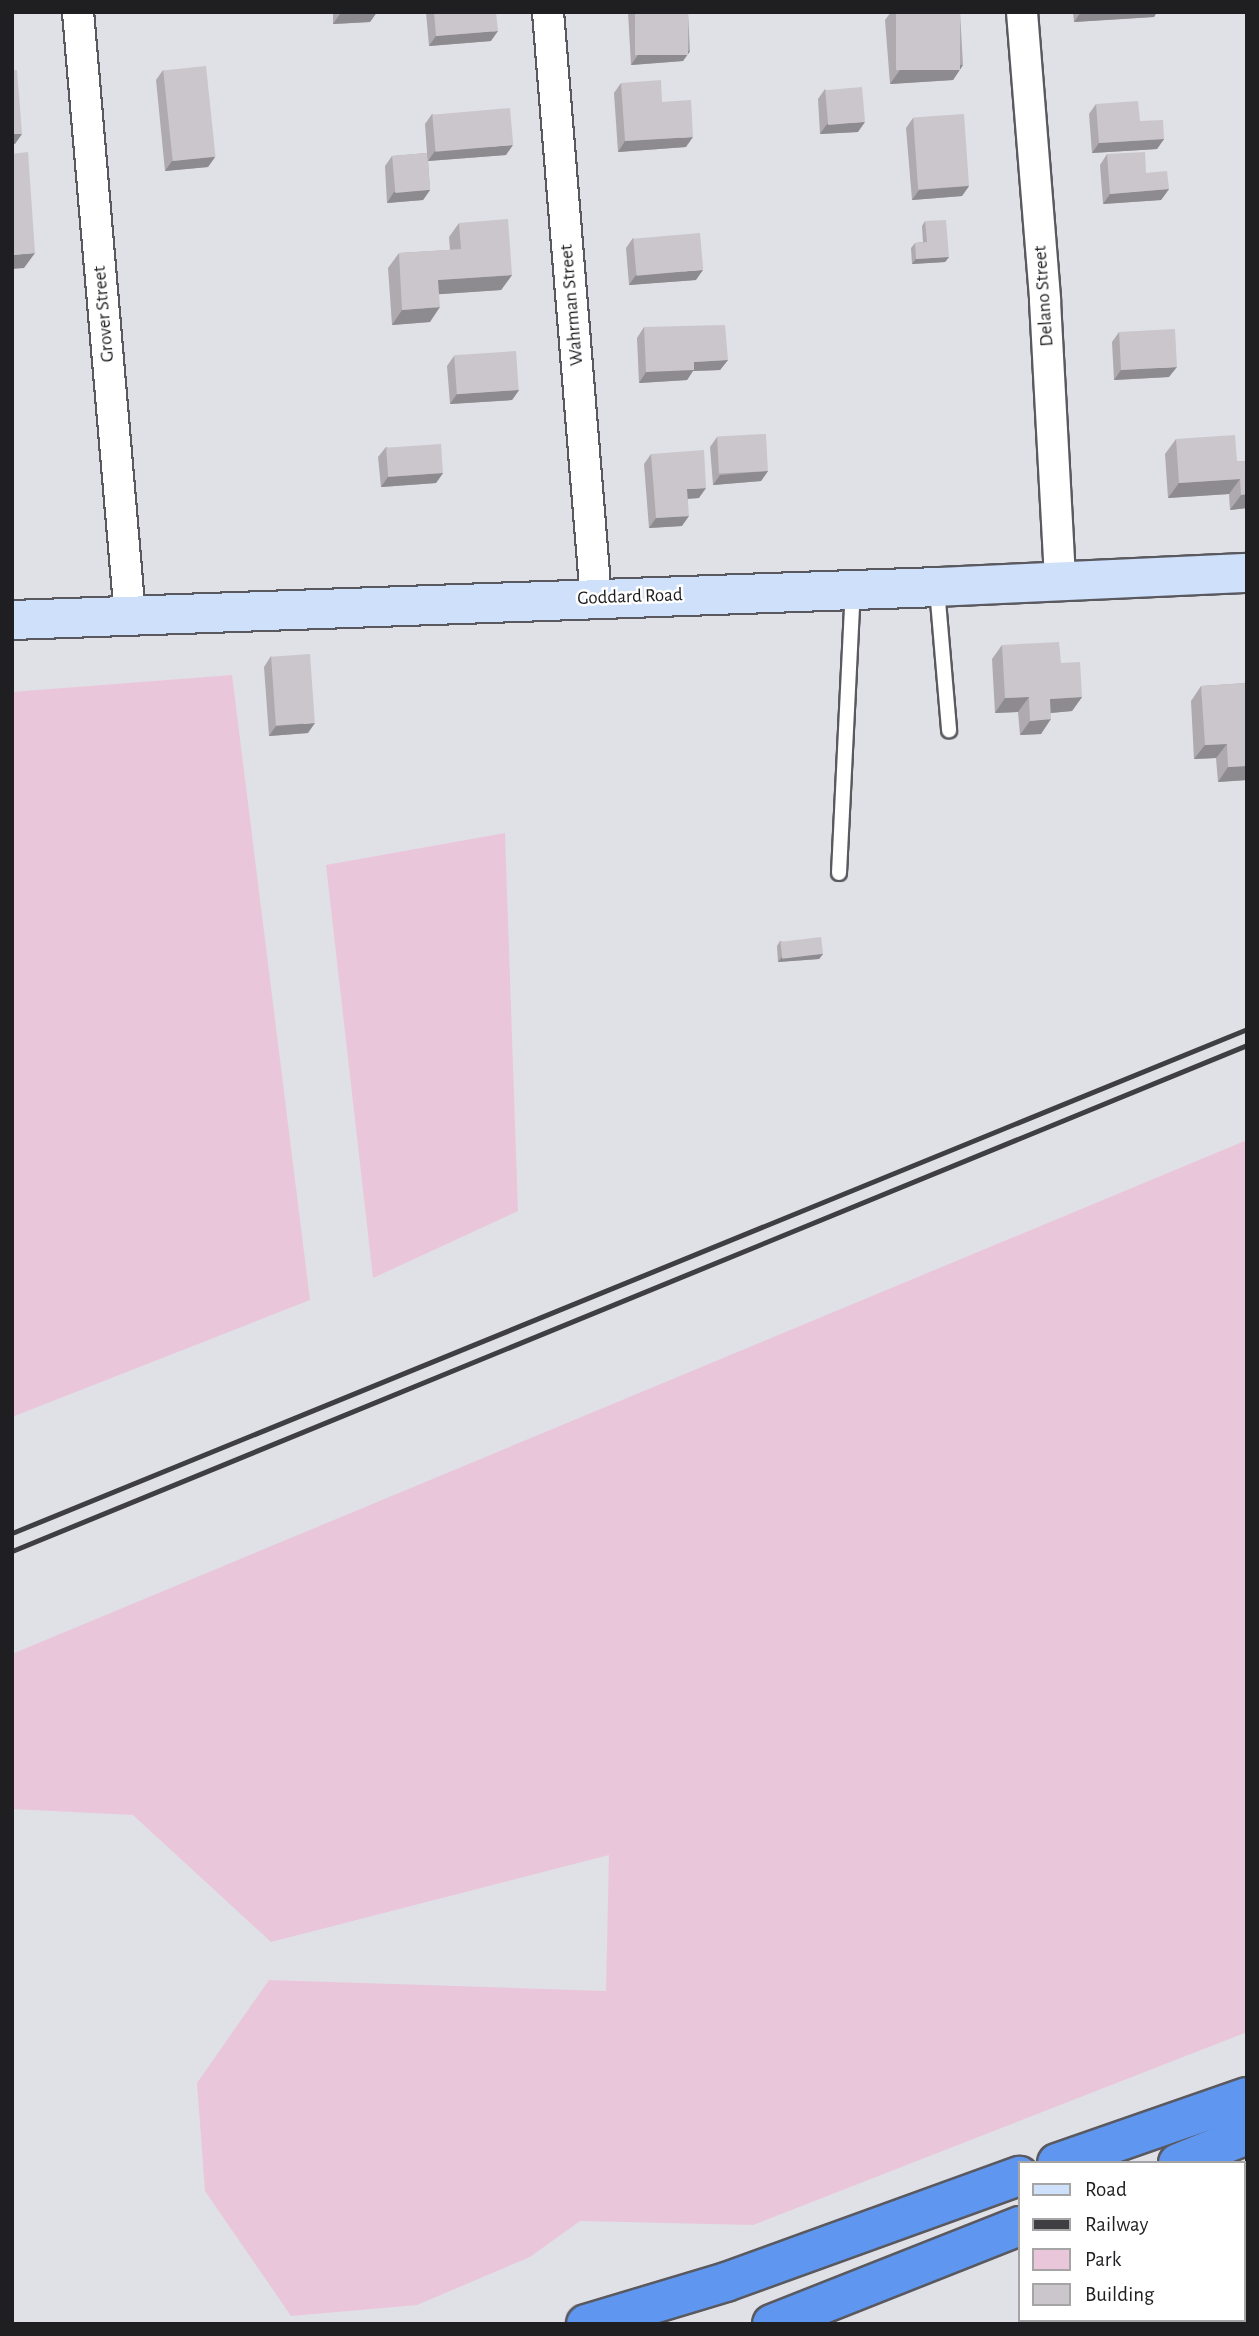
<!DOCTYPE html>
<style>
body{margin:0}
#map{position:relative;width:1259px;height:2336px;overflow:hidden;background:#e0e0e7;font-family:"Alegreya Sans",sans-serif}
div>[style]{position:absolute}
[style*='--x']{left:calc(var(--x)*1px);top:calc(var(--y)*1px);width:calc(var(--w)*1px);rotate:calc(var(--a)*1deg)}
.green>*{inset:0;background:#eac6db}
.roads{filter:drop-shadow(2px 0 #59595f) drop-shadow(-2px 0 #59595f) drop-shadow(0 2px #59595f) drop-shadow(0 -2px #59595f)}
.service>*{height:14px;margin:-7px;padding:0 7px;transform-origin:7px;border-radius:7px;background:#fff}
.minor>*{height:30px;margin:-15px;padding:0 15px;transform-origin:15px;border-radius:15px;background:#fff}
.secondary>*{height:38px;margin:-19px;padding:0 19px;transform-origin:19px;border-radius:19px;background:#cfe0fa}
.motorway>*{height:38px;margin:-19px;padding:0 19px;transform-origin:19px;border-radius:19px;background:#5f97f0}
.rail>*{height:5px;margin:-2.5px;padding:0 2.5px;transform-origin:2.5px;border-radius:2.5px;background:#3f3e42}
.wall>*{inset:0;background:#aeaaaf}
.shaded-wall>*{inset:0;background:#8d8b8f}
.building>*{inset:0;background:#cac6cc;transform-origin:0 0}
span{translate:-50% -50%;white-space:nowrap;text-align:center;line-height:1.15;-webkit-text-stroke:5px #fff;paint-order:stroke}
.street-label{font-size:19px;color:#1f1e21}
.frame{position:absolute;inset:0;border:14px solid #1f1e21;pointer-events:none}
.legend{position:absolute;left:1018px;top:2161px;width:228px;height:161px;box-sizing:border-box;background:#fff;border:2px solid #a5a5a6;margin:0;padding:9px 12px;list-style:none;font-size:21px;color:#1f1e21}
.legend li{display:flex;align-items:center;gap:14px;height:35px}
.legend b{width:35px;border:2px solid #a5a5a6}
</style>
<div id="map">
<div class="green">
<i style="clip-path:polygon(232px 675px,310px 1300px,12px 1417px,12px 692px)"></i>
<i style="clip-path:polygon(505px 833px,518px 1211px,373px 1278px,326px 865px)"></i>
<i style="clip-path:polygon(1247px 1140px,1247px 2032px,753px 2225px,580px 2221px,530px 2257px,417px 2305px,291px 2316px,205px 2191px,197px 2083px,269px 1980px,606px 1991px,609px 1855px,271px 1942px,133px 1815px,12px 1809px,12px 1654px)"></i>
</div>
<div class="roads">
<div class="service">
<i style="--x:937;--y:589;--w:142;--a:85.1"></i>
<i style="--x:839;--y:873;--w:282;--a:-87.2"></i>
</div>
<div class="minor">
<i style="--x:78;--y:12;--w:606;--a:85.08"></i>
<i style="--x:548;--y:12;--w:588;--a:85.32"></i>
<i style="--x:1022;--y:12;--w:290;--a:85.4"></i>
<i style="--x:1045;--y:301;--w:279;--a:86.9"></i>
</div>
<div class="secondary">
<i style="--x:12;--y:620;--w:926;--a:-2.04"></i>
<i style="--x:937;--y:587;--w:310;--a:-2.6"></i>
</div>
<div class="motorway">
<i style="--x:1057;--y:2163;--w:201;--a:-19.2"></i>
<i style="--x:1178;--y:2163;--w:74;--a:-22.1"></i>
<i style="--x:586;--y:2324;--w:146;--a:-16.7"></i>
<i style="--x:726;--y:2282;--w:312;--a:-19.9"></i>
<i style="--x:772;--y:2324;--w:266;--a:-21.6"></i>
</div>
</div>
<div class="rail">
<i style="--x:12;--y:1533;--w:1334;--a:-22.2"></i>
<i style="--x:12;--y:1551;--w:1335;--a:-22.28"></i>
</div>
<div class="wall">
<i style="clip-path:polygon(333px 12px,377px 12px,370px 22px,333px 24px)"></i>
<i style="clip-path:polygon(426px 12px,496px 12px,491px 41px,429px 46px)"></i>
<i style="clip-path:polygon(628px 12px,688px 12px,690px 51px,683px 61px,631px 65px)"></i>
<i style="clip-path:polygon(891px 12px,960px 12px,963px 65px,953px 80px,890px 84px,885px 20px)"></i>
<i style="clip-path:polygon(1073px 12px,1157px 12px,1154px 17px,1074px 22px)"></i>
<i style="clip-path:polygon(163px 70px,215px 157px,208px 167px,165px 171px,156px 80px)"></i>
<i style="clip-path:polygon(621px 83px,662px 102px,686px 147px,618px 152px,614px 93px)"></i>
<i style="clip-path:polygon(825px 89px,858px 132px,820px 134px,818px 99px)"></i>
<i style="clip-path:polygon(1096px 104px,1140px 121px,1164px 139px,1157px 149px,1092px 153px,1089px 114px)"></i>
<i style="clip-path:polygon(432px 114px,506px 155px,428px 161px,430px 190px,423px 200px,387px 203px,385px 166px,392px 156px,427px 153px,425px 124px)"></i>
<i style="clip-path:polygon(913px 118px,969px 186px,962px 196px,912px 200px,906px 128px)"></i>
<i style="clip-path:polygon(1107px 154px,1146px 173px,1169px 189px,1161px 200px,1103px 204px,1100px 165px)"></i>
<i style="clip-path:polygon(925px 221px,949px 257px,945px 262px,912px 264px,911px 248px,915px 243px,923px 242px,922px 226px)"></i>
<i style="clip-path:polygon(459px 223px,512px 275px,501px 290px,439px 294px,430px 322px,392px 325px,388px 268px,399px 253px,450px 250px,449px 237px)"></i>
<i style="clip-path:polygon(633px 238px,696px 280px,629px 285px,626px 248px)"></i>
<i style="clip-path:polygon(644px 327px,728px 360px,720px 370px,693px 371px,687px 380px,639px 383px,637px 338px)"></i>
<i style="clip-path:polygon(1119px 332px,1169px 377px,1114px 380px,1112px 342px)"></i>
<i style="clip-path:polygon(454px 356px,519px 390px,512px 400px,450px 404px,447px 366px)"></i>
<i style="clip-path:polygon(717px 437px,768px 471px,761px 481px,713px 485px,710px 447px)"></i>
<i style="clip-path:polygon(1176px 439px,1237px 461px,1247px 461px,1247px 508px,1230px 510px,1229px 494px,1168px 498px,1165px 454px)"></i>
<i style="clip-path:polygon(386px 447px,443px 473px,436px 483px,381px 487px,378px 457px)"></i>
<i style="clip-path:polygon(651px 454px,699px 498px,688px 499px,682px 526px,649px 528px,644px 464px)"></i>
<i style="clip-path:polygon(1002px 645px,1061px 663px,1082px 697px,1072px 711px,1051px 713px,1041px 734px,1020px 735px,1018px 712px,995px 713px,992px 659px)"></i>
<i style="clip-path:polygon(271px 656px,308px 733px,269px 736px,264px 667px)"></i>
<i style="clip-path:polygon(1247px 683px,1247px 780px,1218px 782px,1216px 758px,1194px 759px,1191px 701px,1201px 686px)"></i>
<i style="clip-path:polygon(780px 941px,823px 954px,819px 959px,778px 962px,777px 946px)"></i>
</div>
<div class="shaded-wall">
<i style="clip-path:polygon(377px 12px,370px 22px,333px 24px,340px 14px)"></i>
<i style="clip-path:polygon(1081px 12px,1157px 12px,1154px 17px,1074px 22px)"></i>
<i style="clip-path:polygon(498px 31px,491px 41px,429px 46px,436px 36px)"></i>
<i style="clip-path:polygon(690px 51px,683px 61px,631px 65px,638px 55px)"></i>
<i style="clip-path:polygon(963px 65px,953px 80px,890px 84px,900px 70px)"></i>
<i style="clip-path:polygon(865px 122px,858px 132px,820px 134px,827px 124px)"></i>
<i style="clip-path:polygon(12px 134px,22px 134px,15px 144px,12px 144px)"></i>
<i style="clip-path:polygon(693px 137px,686px 147px,618px 152px,625px 141px)"></i>
<i style="clip-path:polygon(1164px 139px,1157px 149px,1092px 153px,1099px 143px)"></i>
<i style="clip-path:polygon(513px 145px,506px 155px,428px 161px,435px 151px)"></i>
<i style="clip-path:polygon(215px 157px,208px 167px,165px 171px,172px 161px)"></i>
<i style="clip-path:polygon(969px 186px,962px 196px,912px 200px,919px 190px)"></i>
<i style="clip-path:polygon(1169px 189px,1161px 200px,1103px 204px,1110px 194px)"></i>
<i style="clip-path:polygon(430px 190px,423px 200px,387px 203px,394px 192px)"></i>
<i style="clip-path:polygon(35px 253px,24px 268px,12px 269px,12px 255px)"></i>
<i style="clip-path:polygon(949px 257px,945px 262px,912px 264px,916px 259px)"></i>
<i style="clip-path:polygon(703px 270px,696px 280px,629px 285px,636px 275px)"></i>
<i style="clip-path:polygon(512px 275px,501px 290px,428px 295px,438px 280px)"></i>
<i style="clip-path:polygon(440px 307px,430px 322px,392px 325px,402px 310px)"></i>
<i style="clip-path:polygon(728px 360px,720px 370px,693px 371px,687px 380px,639px 383px,646px 372px,694px 362px)"></i>
<i style="clip-path:polygon(1177px 367px,1169px 377px,1114px 380px,1121px 370px)"></i>
<i style="clip-path:polygon(519px 390px,512px 400px,450px 404px,457px 394px)"></i>
<i style="clip-path:polygon(768px 471px,761px 481px,713px 485px,720px 475px)"></i>
<i style="clip-path:polygon(443px 473px,436px 483px,381px 487px,388px 477px)"></i>
<i style="clip-path:polygon(1240px 479px,1229px 494px,1168px 498px,1179px 483px)"></i>
<i style="clip-path:polygon(706px 488px,699px 498px,680px 499px,687px 489px)"></i>
<i style="clip-path:polygon(1247px 494px,1247px 508px,1230px 510px,1241px 495px)"></i>
<i style="clip-path:polygon(689px 516px,682px 526px,649px 528px,656px 518px)"></i>
<i style="clip-path:polygon(1029px 697px,1018px 712px,995px 713px,1005px 698px)"></i>
<i style="clip-path:polygon(1082px 697px,1072px 711px,1039px 714px,1050px 699px)"></i>
<i style="clip-path:polygon(1051px 719px,1041px 734px,1020px 735px,1030px 721px)"></i>
<i style="clip-path:polygon(315px 723px,308px 733px,269px 736px,276px 726px)"></i>
<i style="clip-path:polygon(1227px 744px,1216px 758px,1194px 759px,1205px 745px)"></i>
<i style="clip-path:polygon(1247px 766px,1247px 780px,1218px 782px,1228px 767px)"></i>
<i style="clip-path:polygon(823px 954px,819px 959px,778px 962px,782px 957px)"></i>
</div>
<div class="building">
<i style="clip-path:polygon(340px 12px,371px 12px,340px 14px)"></i>
<i style="clip-path:polygon(434px 12px,496px 12px,498px 31px,436px 36px)"></i>
<i style="left:635px;top:12px;width:53px;height:43px"></i>
<i style="left:896px;top:12px;width:64px;height:58px"></i>
<i style="clip-path:polygon(12px 24px,14px 53px,12px 53px)"></i>
<i style="left:206px;top:66px;width:91px;height:43px;rotate:84deg"></i>
<i style="clip-path:polygon(12px 70px,17px 70px,22px 134px,12px 134px)"></i>
<i style="clip-path:polygon(661px 80px,662px 102px,691px 100px,693px 137px,625px 141px,621px 83px)"></i>
<i style="left:862px;top:87px;width:35px;height:37px;rotate:85deg"></i>
<i style="clip-path:polygon(1138px 101px,1140px 121px,1163px 120px,1164px 139px,1099px 143px,1096px 104px)"></i>
<i style="left:510px;top:108px;width:37px;height:78px;rotate:85deg"></i>
<i style="left:964px;top:114px;width:72px;height:51px;rotate:86deg"></i>
<i style="clip-path:polygon(28px 152px,35px 253px,12px 255px,12px 154px)"></i>
<i style="clip-path:polygon(1145px 152px,1146px 173px,1167px 171px,1169px 189px,1110px 194px,1107px 154px)"></i>
<i style="left:427px;top:153px;width:37px;height:35px;rotate:85deg"></i>
<i style="clip-path:polygon(508px 219px,512px 275px,438px 280px,440px 307px,402px 310px,399px 253px,461px 249px,459px 223px)"></i>
<i style="clip-path:polygon(946px 220px,949px 257px,916px 259px,915px 243px,927px 242px,925px 221px)"></i>
<i style="left:700px;top:233px;width:37px;height:67px;rotate:85deg"></i>
<i style="clip-path:polygon(725px 325px,728px 360px,694px 362px,694px 370px,646px 372px,644px 327px)"></i>
<i style="left:1175px;top:329px;width:38px;height:56px;rotate:87deg"></i>
<i style="left:516px;top:351px;width:39px;height:62px;rotate:86deg"></i>
<i style="left:766px;top:434px;width:37px;height:49px;rotate:87deg"></i>
<i style="clip-path:polygon(1235px 435px,1237px 461px,1247px 461px,1247px 494px,1241px 495px,1240px 479px,1179px 483px,1176px 439px)"></i>
<i style="left:441px;top:444px;width:29px;height:55px;rotate:86deg"></i>
<i style="clip-path:polygon(704px 450px,706px 488px,687px 489px,689px 516px,656px 518px,651px 454px)"></i>
<i style="clip-path:polygon(1059px 642px,1061px 663px,1080px 662px,1082px 697px,1050px 699px,1051px 719px,1030px 721px,1029px 697px,1005px 698px,1002px 645px)"></i>
<i style="left:310px;top:654px;width:69px;height:39px;rotate:86deg"></i>
<i style="clip-path:polygon(1247px 683px,1247px 766px,1228px 767px,1227px 744px,1205px 745px,1201px 686px)"></i>
<i style="left:821px;top:937px;width:17px;height:41px;rotate:83deg"></i>
</div>
<div class="street-label">
<span style="left:1044px;top:296px;rotate:-94deg">Delano Street</span>
<span style="left:572px;top:305px;rotate:-95deg">Wahrman Street</span>
<span style="left:104px;top:314px;rotate:-95deg">Grover Street</span>
<span style="left:630px;top:597px;rotate:-2deg">Goddard Road</span>
</div>
<div class="frame"></div>
<ul class="legend">
<li><b style="height:9px;background:#cfe0fa"></b>Road</li>
<li><b style="height:9px;background:#3f3e42"></b>Railway</li>
<li><b style="height:19px;background:#eac6db"></b>Park</li>
<li><b style="height:19px;background:#cac6cc"></b>Building</li>
</ul>
</div>
